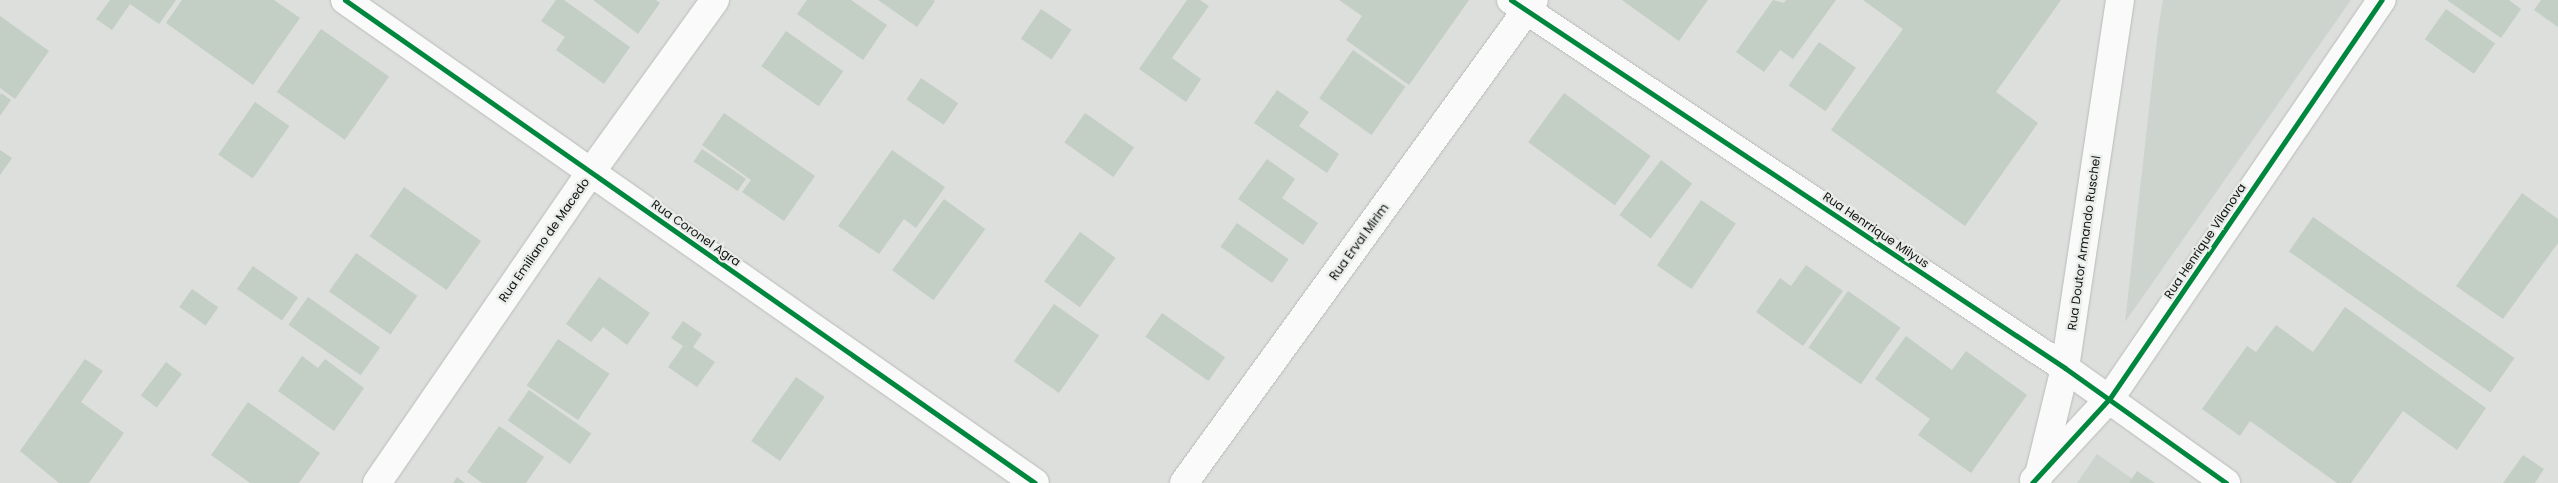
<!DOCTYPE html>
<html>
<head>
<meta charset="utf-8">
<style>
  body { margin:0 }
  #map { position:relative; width:2558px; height:483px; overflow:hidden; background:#dddfdd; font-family:Poppins,sans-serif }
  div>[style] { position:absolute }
  .built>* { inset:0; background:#cdd3cd }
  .building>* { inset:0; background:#c3cec4; transform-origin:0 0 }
  .roads { filter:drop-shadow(0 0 1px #b9bbb9) drop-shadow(0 0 1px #b9bbb9) }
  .minor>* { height:28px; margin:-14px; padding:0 14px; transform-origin:14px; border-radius:14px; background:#fafafa }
  .major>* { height:28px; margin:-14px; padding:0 14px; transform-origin:14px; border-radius:14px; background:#fafafa }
  .cycleway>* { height:5px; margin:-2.5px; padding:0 2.5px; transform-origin:2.5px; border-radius:2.5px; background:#00873e }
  span { translate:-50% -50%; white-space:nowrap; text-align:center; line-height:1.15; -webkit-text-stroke:4.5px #e9ede9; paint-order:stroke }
  .street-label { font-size:12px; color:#101110 }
</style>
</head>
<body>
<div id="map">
  <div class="built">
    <i style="clip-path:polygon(2163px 0,2351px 0,2125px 322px,2158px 30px)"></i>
    <i style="clip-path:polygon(2097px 454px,2138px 483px,2077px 483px)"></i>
  </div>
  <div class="building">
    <i style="clip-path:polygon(110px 0,176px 0,159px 24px,130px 4px,112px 30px,96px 19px)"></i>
    <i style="clip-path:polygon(182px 0,274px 0,300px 18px,253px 85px,166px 23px)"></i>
    <i style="clip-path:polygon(556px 0,564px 0,630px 47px,604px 84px,556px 50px,565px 37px,541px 21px)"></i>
    <i style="clip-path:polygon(593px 0,656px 0,660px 3px,638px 34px)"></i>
    <i style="clip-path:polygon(807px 0,851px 0,887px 25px,863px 60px,797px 14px)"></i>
    <i style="clip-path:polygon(878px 0,933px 0,935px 1px,917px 27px)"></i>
    <i style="clip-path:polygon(1187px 0,1200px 0,1209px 6px,1172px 58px,1201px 79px,1186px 102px,1139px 69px)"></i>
    <i style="clip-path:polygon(1339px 0,1469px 0,1409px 85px,1346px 40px,1362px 16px)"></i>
    <i style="clip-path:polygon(1622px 0,1708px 0,1679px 41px)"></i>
    <i style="clip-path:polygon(1773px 0,1784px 3px,1786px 0,1836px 0,1793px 59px,1780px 50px,1764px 72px,1736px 52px)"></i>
    <i style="clip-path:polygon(1863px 0,2061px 0,1996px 92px,2038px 123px,1965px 226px,1831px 130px,1903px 29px)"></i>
    <i style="clip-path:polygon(2447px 0,2509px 0,2521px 9px,2501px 38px)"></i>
    <i style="clip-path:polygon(2541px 0,2558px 0,2558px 27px,2534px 10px)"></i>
    <i style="left:1041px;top:9px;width:37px;height:36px;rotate:34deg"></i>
    <i style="left:2446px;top:9px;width:60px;height:37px;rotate:35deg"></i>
    <i style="clip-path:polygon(0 16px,49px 51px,15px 99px,0 88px)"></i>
    <i style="left:321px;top:29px;width:83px;height:77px;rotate:35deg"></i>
    <i style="left:786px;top:31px;width:70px;height:43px;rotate:35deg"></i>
    <i style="left:1819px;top:42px;width:45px;height:53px;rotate:35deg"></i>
    <i style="left:1353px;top:50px;width:64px;height:59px;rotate:35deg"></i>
    <i style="left:921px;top:78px;width:45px;height:26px;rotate:34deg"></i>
    <i style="clip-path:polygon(1277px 90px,1309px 112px,1299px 126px,1339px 154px,1327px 173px,1254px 123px)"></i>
    <i style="clip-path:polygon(1px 93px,11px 100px,0 116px,0 95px)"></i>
    <i style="left:1564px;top:93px;width:107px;height:61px;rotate:36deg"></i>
    <i style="left:255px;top:102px;width:42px;height:64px;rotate:35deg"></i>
    <i style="clip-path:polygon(724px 113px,815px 176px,784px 221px,742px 192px,751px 180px,702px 145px)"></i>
    <i style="left:1085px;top:113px;width:60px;height:36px;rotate:35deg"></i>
    <i style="left:702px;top:149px;width:53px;height:15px;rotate:34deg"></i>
    <i style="clip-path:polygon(0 150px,12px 158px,0 175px)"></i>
    <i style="clip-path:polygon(892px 150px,945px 187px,916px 228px,904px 219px,879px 254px,838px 226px)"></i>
    <i style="clip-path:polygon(1267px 159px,1295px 179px,1282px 198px,1318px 223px,1303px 245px,1238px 199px)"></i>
    <i style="left:1661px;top:160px;width:39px;height:69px;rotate:37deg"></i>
    <i style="left:404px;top:187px;width:94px;height:60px;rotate:35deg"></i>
    <i style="clip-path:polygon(2522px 193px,2558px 219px,2558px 243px,2503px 319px,2456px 286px)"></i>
    <i style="left:944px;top:199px;width:51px;height:88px;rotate:36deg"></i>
    <i style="left:1701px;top:200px;width:42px;height:79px;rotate:34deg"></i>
    <i style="left:2313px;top:217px;width:246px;height:42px;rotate:35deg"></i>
    <i style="left:1237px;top:223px;width:63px;height:29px;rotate:35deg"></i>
    <i style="left:1080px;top:232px;width:44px;height:61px;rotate:36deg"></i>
    <i style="left:356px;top:253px;width:75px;height:47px;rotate:35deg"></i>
    <i style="clip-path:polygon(1806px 265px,1843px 291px,1803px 346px,1756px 312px,1780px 278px,1791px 286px)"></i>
    <i style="left:253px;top:266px;width:55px;height:28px;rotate:35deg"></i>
    <i style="clip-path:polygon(599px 277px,650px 313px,627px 345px,603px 327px,591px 342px,566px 324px)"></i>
    <i style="left:192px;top:289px;width:32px;height:22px;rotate:35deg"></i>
    <i style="left:1848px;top:291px;width:64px;height:69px;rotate:35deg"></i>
    <i style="left:308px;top:297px;width:88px;height:34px;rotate:35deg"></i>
    <i style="left:1054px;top:304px;width:55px;height:70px;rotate:35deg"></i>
    <i style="clip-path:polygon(2345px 307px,2486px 408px,2457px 450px,2403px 411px,2351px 483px,2337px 483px,2250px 421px,2240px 436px,2202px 409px,2247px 346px,2256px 352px,2276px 325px,2313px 352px)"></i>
    <i style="left:1162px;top:313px;width:77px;height:29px;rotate:35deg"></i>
    <i style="clip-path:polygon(683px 321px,702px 334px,693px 347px,715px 362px,697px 387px,668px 367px,683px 346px,671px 338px)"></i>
    <i style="clip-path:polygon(1906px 336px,1952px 370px,1966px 351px,2027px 395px,1971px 473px,1918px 435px,1930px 419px,1875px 379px)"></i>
    <i style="left:558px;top:339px;width:62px;height:56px;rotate:34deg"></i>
    <i style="clip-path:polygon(302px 356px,318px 368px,325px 359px,364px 388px,334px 431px,278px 391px)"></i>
    <i style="clip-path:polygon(85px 359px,103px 371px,81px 402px,124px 433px,89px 483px,59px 483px,20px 451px)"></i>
    <i style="left:166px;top:362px;width:20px;height:42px;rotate:37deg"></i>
    <i style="left:796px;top:377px;width:35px;height:78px;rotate:35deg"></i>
    <i style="left:529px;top:390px;width:76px;height:37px;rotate:35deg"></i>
    <i style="clip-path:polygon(248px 402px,320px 453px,299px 483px,250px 483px,211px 455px)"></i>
    <i style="clip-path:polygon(499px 426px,544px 457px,526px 483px,482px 483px,467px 472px)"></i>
    <i style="clip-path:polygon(2523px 455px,2544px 469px,2535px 483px,2503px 483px)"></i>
    <i style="clip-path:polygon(2137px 471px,2155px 483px,2129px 483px)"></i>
    <i style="clip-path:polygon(457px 477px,465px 483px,453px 483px)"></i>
  </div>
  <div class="roads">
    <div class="minor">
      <i style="left:345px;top:0;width:842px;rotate:34.99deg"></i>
      <i style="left:1511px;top:0;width:665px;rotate:33.59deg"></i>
      <i style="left:2065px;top:368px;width:198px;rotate:35.5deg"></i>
      <i style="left:2034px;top:480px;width:112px;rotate:-47.2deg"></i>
      <i style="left:2110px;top:398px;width:482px;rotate:-55.7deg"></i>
      <i style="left:377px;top:483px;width:378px;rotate:-55.5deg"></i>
      <i style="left:591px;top:172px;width:212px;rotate:-54.2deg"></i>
      <i style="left:1184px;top:483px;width:596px;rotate:-54.07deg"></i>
    </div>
    <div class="major">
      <i style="left:2037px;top:483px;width:118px;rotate:-76.3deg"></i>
      <i style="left:2065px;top:368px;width:372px;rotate:-81.5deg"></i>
    </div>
  </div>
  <div class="cycleway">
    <i style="left:345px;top:0;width:842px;rotate:34.99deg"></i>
    <i style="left:1511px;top:0;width:665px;rotate:33.59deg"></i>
    <i style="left:2065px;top:368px;width:198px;rotate:35.5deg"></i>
    <i style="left:2032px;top:483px;width:115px;rotate:-47.5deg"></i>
    <i style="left:2110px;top:398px;width:482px;rotate:-55.7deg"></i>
  </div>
  <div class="street-label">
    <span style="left:1876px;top:230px;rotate:34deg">Rua Henrrique Milyus</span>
    <span style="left:696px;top:233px;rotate:35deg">Rua Coronel Agra</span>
    <span style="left:544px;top:240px;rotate:-55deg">Rua Emiliano de Macedo</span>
    <span style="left:2205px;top:241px;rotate:-56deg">Rua Henrique Vilanova</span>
    <span style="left:1359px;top:242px;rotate:-54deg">Rua Erval Mirim</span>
    <span style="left:2084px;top:243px;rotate:-82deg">Rua Doutor Armando Ruschel</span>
  </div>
</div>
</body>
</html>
